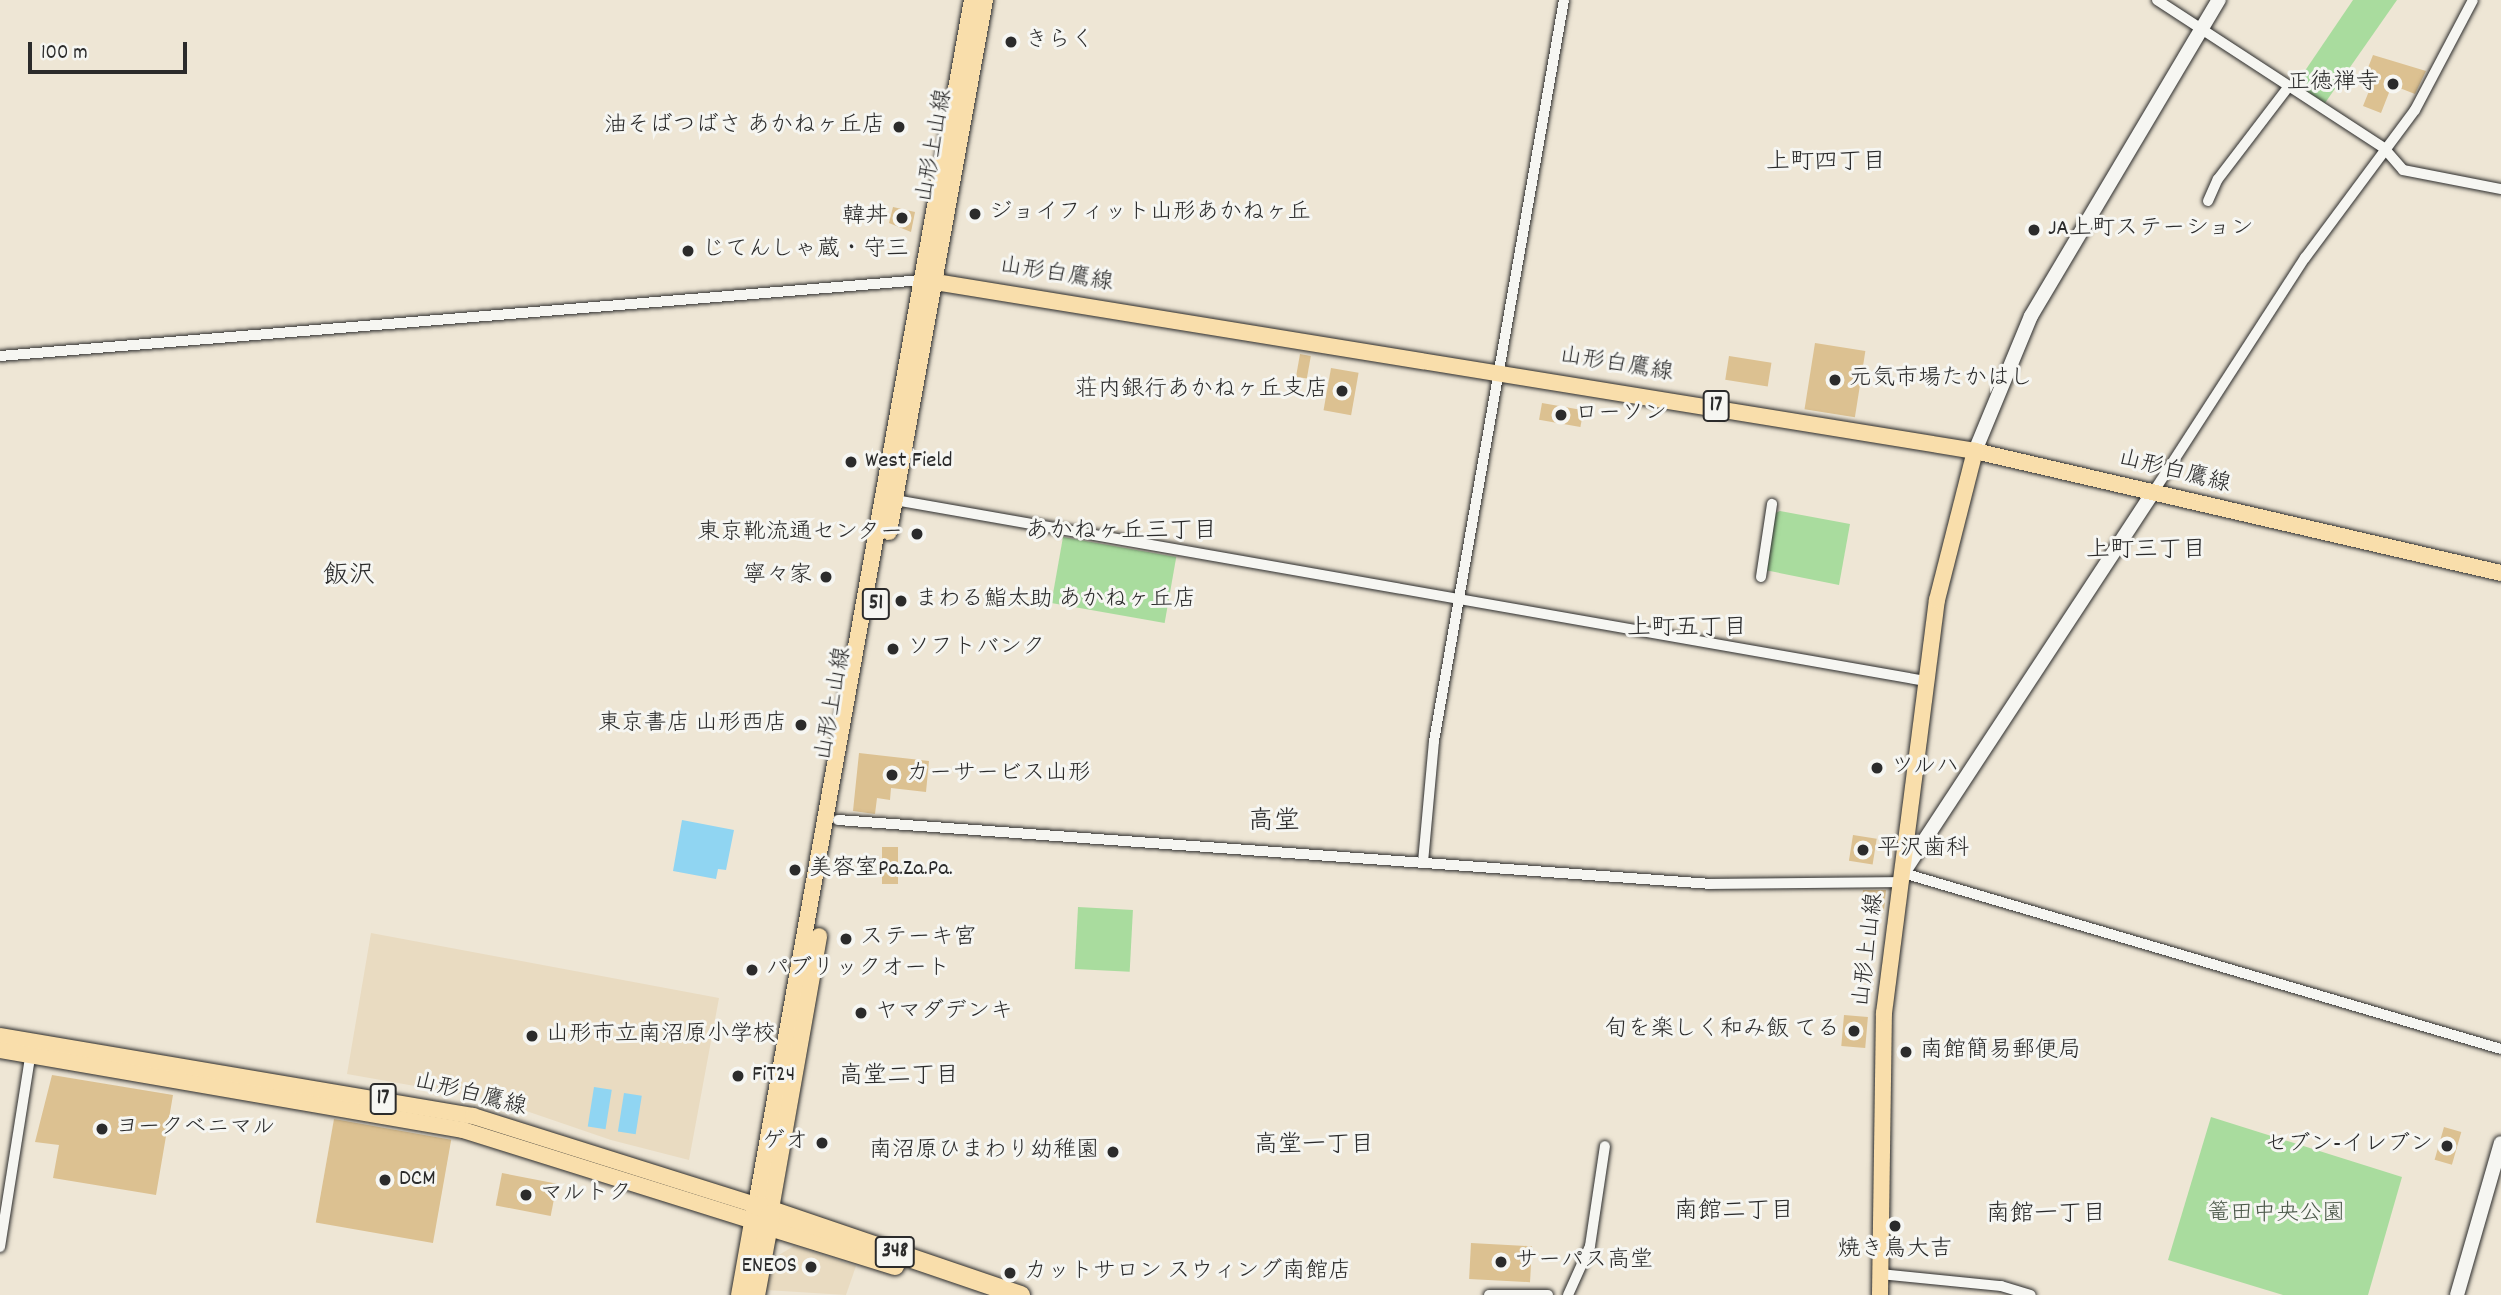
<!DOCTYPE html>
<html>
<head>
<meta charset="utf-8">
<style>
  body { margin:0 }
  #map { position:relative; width:2501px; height:1295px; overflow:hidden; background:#eee6d5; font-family:Dekko,"Klee One",sans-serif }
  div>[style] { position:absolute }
  .built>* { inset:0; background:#e9dbc1 }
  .green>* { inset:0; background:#a9dc9e; transform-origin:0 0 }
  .water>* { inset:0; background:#90d5f2; transform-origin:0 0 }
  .building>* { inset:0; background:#dcc191; transform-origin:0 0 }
  .roads { filter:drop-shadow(0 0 2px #2b2b2b) drop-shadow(0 0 2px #2b2b2b) }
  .street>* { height:10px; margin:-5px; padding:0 5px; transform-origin:5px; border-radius:5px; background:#f6f6f2 }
  .secondary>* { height:14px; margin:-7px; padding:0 7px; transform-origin:7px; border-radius:7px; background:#f6f6f2 }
  .primary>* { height:16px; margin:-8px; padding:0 8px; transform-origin:8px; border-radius:8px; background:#f9deab }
  .highway>* { height:19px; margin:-9.5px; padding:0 9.5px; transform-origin:9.5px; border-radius:9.5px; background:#f9deab }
  .dots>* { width:19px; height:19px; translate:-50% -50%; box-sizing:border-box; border:4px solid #f6f6f2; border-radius:50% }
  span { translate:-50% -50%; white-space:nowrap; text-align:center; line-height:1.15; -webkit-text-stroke:6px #f6f6f2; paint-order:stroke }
  .shield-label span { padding:2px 5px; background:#f6f6f2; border:2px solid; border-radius:5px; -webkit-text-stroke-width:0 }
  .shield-label { font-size:21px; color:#2b2b2b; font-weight:700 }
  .poi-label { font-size:23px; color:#2b2b2b }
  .left { translate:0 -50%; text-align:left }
  .right { translate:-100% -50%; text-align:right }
  .street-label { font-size:23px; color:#2b2b2b }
  .park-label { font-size:23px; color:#4a5748 }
  .neighbourhood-label { font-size:24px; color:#2b2b2b }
  .quarter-label { font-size:26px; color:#2b2b2b }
  .scale { position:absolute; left:28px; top:42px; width:159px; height:32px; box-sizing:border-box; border:4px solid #2b2b2b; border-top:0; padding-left:9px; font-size:21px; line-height:24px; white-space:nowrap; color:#2b2b2b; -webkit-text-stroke:5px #f6f6f2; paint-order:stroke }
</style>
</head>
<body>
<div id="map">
  <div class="built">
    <i style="clip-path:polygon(371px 933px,719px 998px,689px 1160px,611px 1140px,494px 1100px,347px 1074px)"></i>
    <i style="clip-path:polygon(794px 1246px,856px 1266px,846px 1295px,766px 1290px,772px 1259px)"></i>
  </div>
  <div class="green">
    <i style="clip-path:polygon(2353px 0,2397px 0,2325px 103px,2296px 84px)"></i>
    <i style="clip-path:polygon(1780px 511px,1850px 524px,1839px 585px,1765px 570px,1773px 514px)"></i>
    <i style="left:1063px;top:537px;width:115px;height:67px;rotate:10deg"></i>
    <i style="left:1078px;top:907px;width:55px;height:62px;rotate:3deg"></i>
    <i style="clip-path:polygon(2211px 1117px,2402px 1177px,2368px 1295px,2283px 1295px,2168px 1260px)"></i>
  </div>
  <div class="water">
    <i style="clip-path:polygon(682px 820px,734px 830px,726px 870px,718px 869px,716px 879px,673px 871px)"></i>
    <i style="left:594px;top:1087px;width:18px;height:40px;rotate:9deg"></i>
    <i style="left:624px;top:1093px;width:18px;height:39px;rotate:9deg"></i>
  </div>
  <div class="building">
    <i style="clip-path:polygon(2373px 55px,2426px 71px,2415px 94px,2392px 85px,2381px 113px,2363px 106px,2371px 86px,2362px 83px)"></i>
    <i style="clip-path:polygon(893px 207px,915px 212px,911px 232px,889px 223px)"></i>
    <i style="left:1815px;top:343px;width:51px;height:67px;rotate:9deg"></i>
    <i style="left:1300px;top:354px;width:11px;height:23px;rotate:10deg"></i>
    <i style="left:1729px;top:356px;width:43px;height:24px;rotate:9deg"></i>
    <i style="left:1331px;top:368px;width:28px;height:43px;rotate:10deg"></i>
    <i style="left:1542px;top:403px;width:42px;height:17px;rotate:10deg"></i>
    <i style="clip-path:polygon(859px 753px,929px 761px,926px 792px,891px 788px,890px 800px,877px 798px,875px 814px,853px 811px)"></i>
    <i style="left:1853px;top:835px;width:24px;height:26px;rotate:9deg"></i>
    <i style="left:882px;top:847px;width:16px;height:37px"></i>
    <i style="clip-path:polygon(1863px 890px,1886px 890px,1884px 911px,1861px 908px)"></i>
    <i style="left:1844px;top:1015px;width:24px;height:31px;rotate:5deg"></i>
    <i style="clip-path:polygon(52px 1075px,173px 1095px,156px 1195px,53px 1178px,59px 1145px,35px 1142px)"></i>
    <i style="left:334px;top:1119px;width:119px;height:105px;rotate:10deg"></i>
    <i style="left:2444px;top:1127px;width:18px;height:34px;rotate:16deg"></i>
    <i style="left:502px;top:1173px;width:56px;height:33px;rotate:11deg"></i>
    <i style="left:1471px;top:1243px;width:61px;height:36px;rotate:3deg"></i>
  </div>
  <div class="roads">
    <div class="street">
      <i style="left:2157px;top:0;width:271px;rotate:33.1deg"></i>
      <i style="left:2384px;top:148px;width:29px;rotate:49deg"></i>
      <i style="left:2403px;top:170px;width:100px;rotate:11deg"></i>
      <i style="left:2208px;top:201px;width:24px;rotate:-66deg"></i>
      <i style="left:2218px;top:179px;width:117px;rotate:-52.6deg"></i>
      <i style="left:0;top:356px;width:926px;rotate:-4.71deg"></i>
      <i style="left:2154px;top:491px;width:278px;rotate:-57.1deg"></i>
      <i style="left:2305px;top:258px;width:184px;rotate:-53.4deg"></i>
      <i style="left:2415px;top:110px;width:124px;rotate:-62.2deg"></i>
      <i style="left:895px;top:500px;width:1047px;rotate:9.96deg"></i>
      <i style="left:1761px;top:577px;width:74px;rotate:-81.4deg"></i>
      <i style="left:838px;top:820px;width:875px;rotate:4.19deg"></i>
      <i style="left:1711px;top:884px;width:191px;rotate:-0.6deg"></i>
      <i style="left:1423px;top:862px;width:121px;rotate:-84.8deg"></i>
      <i style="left:1434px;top:741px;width:752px;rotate:-80.05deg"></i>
      <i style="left:1903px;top:873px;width:623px;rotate:16.4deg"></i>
      <i style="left:0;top:1247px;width:198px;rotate:-81deg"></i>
      <i style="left:1880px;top:1274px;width:122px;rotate:5.7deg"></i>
      <i style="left:2001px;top:1286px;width:31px;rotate:17deg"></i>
      <i style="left:1489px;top:1295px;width:59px"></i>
      <i style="left:1568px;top:1295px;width:54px;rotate:-65.8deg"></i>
      <i style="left:1590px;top:1246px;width:101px;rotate:-81.5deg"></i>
    </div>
    <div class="secondary">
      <i style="left:1975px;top:451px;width:146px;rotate:-67.5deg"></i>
      <i style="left:2031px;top:316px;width:368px;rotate:-59.3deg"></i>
      <i style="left:1903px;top:873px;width:457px;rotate:-56.7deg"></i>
      <i style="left:2457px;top:1295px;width:158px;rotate:-73.9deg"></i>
    </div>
    <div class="primary">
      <i style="left:923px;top:280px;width:1066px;rotate:9.23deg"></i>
      <i style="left:1975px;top:451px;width:540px;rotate:13.06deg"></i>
      <i style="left:889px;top:532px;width:541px;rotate:-79.77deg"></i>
      <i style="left:0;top:1036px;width:480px;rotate:9.6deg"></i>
      <i style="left:473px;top:1116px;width:297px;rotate:17.5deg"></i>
      <i style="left:756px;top:1205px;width:1224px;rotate:-79.84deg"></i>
      <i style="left:0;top:1050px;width:470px;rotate:9.8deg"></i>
      <i style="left:463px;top:1130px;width:304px;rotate:17.4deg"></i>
      <i style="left:771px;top:1209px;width:277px;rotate:-80deg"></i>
      <i style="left:1880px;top:1295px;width:282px;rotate:-89.2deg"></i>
      <i style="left:1884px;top:1013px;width:416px;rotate:-82.7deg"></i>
      <i style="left:1937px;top:600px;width:154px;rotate:-75.7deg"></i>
    </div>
    <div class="highway">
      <i style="left:753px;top:1221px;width:148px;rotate:17.3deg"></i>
      <i style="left:740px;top:1295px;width:91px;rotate:-79.9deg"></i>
      <i style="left:756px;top:1205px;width:279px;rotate:18.8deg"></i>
      <i style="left:755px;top:1295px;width:82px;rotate:-79.5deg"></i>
    </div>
  </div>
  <div class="dots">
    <i style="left:1011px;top:42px;background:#2b2b2b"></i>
    <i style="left:2393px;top:84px;background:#2b2b2b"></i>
    <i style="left:899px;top:127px;background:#2b2b2b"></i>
    <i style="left:975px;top:214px;background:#2b2b2b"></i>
    <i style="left:902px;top:218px;background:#2b2b2b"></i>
    <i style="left:2034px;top:230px;background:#2b2b2b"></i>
    <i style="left:688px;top:251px;background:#2b2b2b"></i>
    <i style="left:1835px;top:380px;background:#2b2b2b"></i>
    <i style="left:1342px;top:391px;background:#2b2b2b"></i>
    <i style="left:1561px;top:415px;background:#2b2b2b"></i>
    <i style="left:851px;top:462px;background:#2b2b2b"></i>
    <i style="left:917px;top:534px;background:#2b2b2b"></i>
    <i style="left:826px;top:577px;background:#2b2b2b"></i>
    <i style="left:901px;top:601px;background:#2b2b2b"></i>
    <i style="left:893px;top:649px;background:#2b2b2b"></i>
    <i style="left:801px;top:725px;background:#2b2b2b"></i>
    <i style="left:1877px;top:768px;background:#2b2b2b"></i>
    <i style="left:892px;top:775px;background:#2b2b2b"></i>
    <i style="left:1863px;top:850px;background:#2b2b2b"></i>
    <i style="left:795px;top:870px;background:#2b2b2b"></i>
    <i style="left:846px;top:939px;background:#2b2b2b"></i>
    <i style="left:752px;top:970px;background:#2b2b2b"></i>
    <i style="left:861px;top:1013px;background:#2b2b2b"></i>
    <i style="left:1854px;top:1031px;background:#2b2b2b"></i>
    <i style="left:532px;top:1036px;background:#2b2b2b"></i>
    <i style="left:1906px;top:1052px;background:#2b2b2b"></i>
    <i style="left:738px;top:1076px;background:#2b2b2b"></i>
    <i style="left:102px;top:1129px;background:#2b2b2b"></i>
    <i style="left:822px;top:1143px;background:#2b2b2b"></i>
    <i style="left:2447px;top:1146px;background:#2b2b2b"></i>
    <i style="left:1113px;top:1152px;background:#2b2b2b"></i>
    <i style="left:385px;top:1180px;background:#2b2b2b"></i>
    <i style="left:526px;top:1195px;background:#2b2b2b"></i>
    <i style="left:1895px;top:1226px;background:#2b2b2b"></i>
    <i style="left:1501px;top:1262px;background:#2b2b2b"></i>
    <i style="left:811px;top:1267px;background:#2b2b2b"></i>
    <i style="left:1010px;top:1273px;background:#2b2b2b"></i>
  </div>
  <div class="shield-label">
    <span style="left:1716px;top:406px">17</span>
    <span style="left:876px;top:604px">51</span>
    <span style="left:383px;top:1099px">17</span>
    <span style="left:895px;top:1252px">348</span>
  </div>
  <div class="poi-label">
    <span class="left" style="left:1025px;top:42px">きらく</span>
    <span class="right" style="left:2379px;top:84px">正徳禅寺</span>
    <span class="right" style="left:885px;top:127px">油そばつばさ あかねヶ丘店</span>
    <span class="left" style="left:989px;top:214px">ジョイフィット山形あかねヶ丘</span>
    <span class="right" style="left:888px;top:218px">韓丼</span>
    <span class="left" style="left:2048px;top:230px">JA上町ステーション</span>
    <span class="left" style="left:702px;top:251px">じてんしゃ蔵・守三</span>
    <span class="left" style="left:1849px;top:380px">元気市場たかはし</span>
    <span class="right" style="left:1328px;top:391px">荘内銀行あかねヶ丘支店</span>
    <span class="left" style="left:1575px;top:415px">ローソン</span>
    <span class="left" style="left:865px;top:462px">West Field</span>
    <span class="right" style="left:903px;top:534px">東京靴流通センター</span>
    <span class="right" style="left:812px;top:577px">寧々家</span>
    <span class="left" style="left:915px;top:601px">まわる鮨太助 あかねヶ丘店</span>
    <span class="left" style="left:907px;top:649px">ソフトバンク</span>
    <span class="right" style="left:787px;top:725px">東京書店 山形西店</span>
    <span class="left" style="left:1891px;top:768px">ツルハ</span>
    <span class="left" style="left:906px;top:775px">カーサービス山形</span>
    <span class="left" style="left:1877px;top:850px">平沢歯科</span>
    <span class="left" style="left:809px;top:870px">美容室Pa.Za.Pa.</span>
    <span class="left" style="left:860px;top:939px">ステーキ宮</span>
    <span class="left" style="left:766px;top:970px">パブリックオート</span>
    <span class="left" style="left:875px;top:1013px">ヤマダデンキ</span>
    <span class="right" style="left:1840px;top:1031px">旬を楽しく和み飯 てる</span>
    <span class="left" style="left:546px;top:1036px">山形市立南沼原小学校</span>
    <span class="left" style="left:1920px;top:1052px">南館簡易郵便局</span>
    <span class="left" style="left:752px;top:1076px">FiT24</span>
    <span class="left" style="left:116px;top:1129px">ヨークベニマル</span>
    <span class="right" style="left:808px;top:1143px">ゲオ</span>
    <span class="right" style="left:2433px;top:1146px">セブン-イレブン</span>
    <span class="right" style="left:1099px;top:1152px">南沼原ひまわり幼稚園</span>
    <span class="left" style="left:399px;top:1180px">DCM</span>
    <span class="left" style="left:540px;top:1195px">マルトク</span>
    <span style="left:1895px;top:1251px">焼き鳥大吉</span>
    <span class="left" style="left:1515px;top:1262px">サーパス高堂</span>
    <span class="right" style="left:797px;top:1267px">ENEOS</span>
    <span class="left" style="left:1024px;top:1273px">カットサロン スウィング南館店</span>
  </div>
  <div class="street-label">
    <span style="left:936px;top:146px;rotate:-80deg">山形上山線</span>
    <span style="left:1056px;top:276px;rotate:9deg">山形白鷹線</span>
    <span style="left:1616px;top:366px;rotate:9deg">山形白鷹線</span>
    <span style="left:2174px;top:473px;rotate:14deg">山形白鷹線</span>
    <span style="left:835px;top:704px;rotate:-80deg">山形上山線</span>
    <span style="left:1870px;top:950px;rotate:-83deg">山形上山線</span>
    <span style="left:470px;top:1096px;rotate:14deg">山形白鷹線</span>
  </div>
  <div class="park-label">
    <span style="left:2276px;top:1215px">篭田中央公園</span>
  </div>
  <div class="neighbourhood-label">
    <span style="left:1826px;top:164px">上町四丁目</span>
    <span style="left:1121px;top:533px">あかねヶ丘三丁目</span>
    <span style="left:2146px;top:552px">上町三丁目</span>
    <span style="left:1687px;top:630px">上町五丁目</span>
    <span style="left:899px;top:1078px">高堂二丁目</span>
    <span style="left:1314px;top:1147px">高堂一丁目</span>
    <span style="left:1734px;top:1213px">南館二丁目</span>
    <span style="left:2046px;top:1216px">南館一丁目</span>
  </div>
  <div class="quarter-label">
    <span style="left:349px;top:577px">飯沢</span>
    <span style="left:1274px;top:823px">高堂</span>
  </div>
  <div class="scale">100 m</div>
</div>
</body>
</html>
